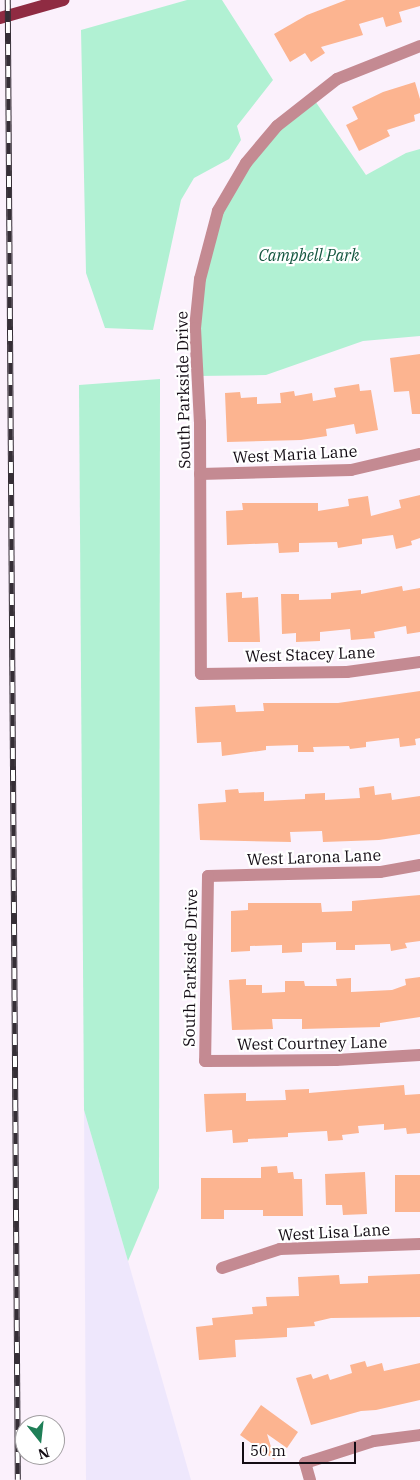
<!DOCTYPE html>
<html>
<head>
<meta charset="utf-8">
<style>
  body { margin:0 }
  #map { position:relative; width:420px; height:1480px; overflow:hidden; background:#fbf1fc; font-family:"IBM Plex Serif",serif }
  div>[style] { position:absolute }
  .industrial>* { inset:0; background:#eee7fc }
  .green>* { inset:0; background:#b1f1d3 }
  .building>* { inset:0; background:#fcb490; transform-origin:0 0 }
  .minor>* { height:12px; margin:-6px; padding:0 6px; transform-origin:6px; border-radius:6px; background:#c48a92 }
  .primary>* { height:12px; margin:-6px; padding:0 6px; transform-origin:6px; border-radius:6px; background:#8f2b42 }
  .rail>* { height:5.5px; margin-top:-2.75px; transform-origin:0; background:repeating-linear-gradient(90deg,#fff 0 11px,#352e36 0 22px); box-sizing:border-box; border-block:1px solid #352e36 }
  span { translate:-50% -50%; white-space:nowrap; text-align:center; line-height:1.15; -webkit-text-stroke:4.5px #fff; paint-order:stroke }
  .park-label { font-size:16px; color:#12553e; font-style:italic }
  .street-label { font-size:16px; color:#130c14 }
  .north { position:absolute; left:15px; top:1415px; width:50px; height:50px; box-sizing:border-box; background:#fff; border:1px solid #a19ea1; border-radius:50%; rotate:164deg; font-size:14px; font-weight:700; line-height:20px; text-align:center; color:#130c14 }
  .north::after { content:''; display:block; margin:auto; width:18px; height:22px; background:#1f7f57; clip-path:polygon(50% 0,100% 100%,50% 72%,0 100%) }
  .scale { position:absolute; left:242px; top:1442px; width:114px; height:22px; box-sizing:border-box; border:2px solid #130c14; border-top:0; padding-left:6px; font-size:15px; line-height:18px; white-space:nowrap; color:#130c14; -webkit-text-stroke:4px #fff; paint-order:stroke }
</style>
</head>
<body>
<div id="map">
  <div class="industrial">
    <i style="clip-path:polygon(84px 1110px,128px 1261px,191px 1480px,86px 1480px)"></i>
  </div>
  <div class="green">
    <i style="clip-path:polygon(187px 0,222px 0,273px 80px,237px 126px,241px 140px,229px 159px,194px 178px,181px 200px,153px 330px,105px 328px,86px 273px,81px 30px)"></i>
    <i style="clip-path:polygon(313px 98px,366px 175px,406px 153px,420px 149px,420px 336px,363px 341px,266px 375px,198px 376px,195px 328px,218px 211px,246px 163px)"></i>
    <i style="clip-path:polygon(160px 379px,159px 1188px,128px 1261px,84px 1110px,79px 385px)"></i>
  </div>
  <div class="building">
    <i style="clip-path:polygon(346px 0,420px 0,420px 6px,399px 12px,402px 22px,386px 27px,383px 17px,359px 24px,363px 35px,321px 47px,325px 53px,311px 62px,305px 53px,290px 62px,274px 34px,307px 15px)"></i>
    <i style="clip-path:polygon(415px 82px,420px 99px,420px 113px,414px 115px,415px 121px,387px 130px,390px 136px,359px 151px,346px 125px,358px 119px,352px 107px,383px 92px)"></i>
    <i style="clip-path:polygon(420px 354px,420px 414px,412px 414px,409px 391px,394px 392px,390px 358px)"></i>
    <i style="clip-path:polygon(359px 384px,360px 391px,371px 390px,378px 430px,356px 434px,354px 424px,326px 429px,327px 436px,301px 440px,227px 442px,225px 393px,240px 392px,241px 398px,257px 397px,257px 404px,281px 403px,280px 393px,294px 391px,295px 396px,312px 393px,313px 401px,336px 397px,334px 388px)"></i>
    <i style="clip-path:polygon(420px 495px,420px 538px,411px 541px,412px 545px,396px 549px,393px 535px,362px 539px,362px 544px,338px 548px,337px 542px,299px 543px,299px 552px,279px 553px,278px 543px,227px 545px,226px 511px,243px 510px,242px 503px,318px 503px,318px 511px,349px 506px,348px 499px,368px 496px,371px 516px,401px 508px,399px 500px)"></i>
    <i style="clip-path:polygon(402px 586px,403px 591px,420px 588px,420px 632px,407px 634px,406px 626px,374px 632px,375px 638px,351px 640px,350px 629px,320px 632px,320px 641px,296px 642px,296px 633px,282px 634px,281px 594px,299px 594px,299px 600px,331px 599px,331px 593px,361px 590px,361px 594px)"></i>
    <i style="clip-path:polygon(242px 592px,242px 598px,258px 597px,260px 642px,228px 642px,226px 593px)"></i>
    <i style="clip-path:polygon(420px 691px,420px 738px,415px 739px,416px 745px,400px 747px,399px 738px,366px 742px,366px 747px,350px 749px,349px 746px,313px 747px,314px 752px,298px 752px,298px 745px,266px 746px,266px 750px,222px 756px,221px 742px,197px 743px,195px 707px,235px 705px,236px 712px,264px 711px,263px 703px,338px 703px)"></i>
    <i style="clip-path:polygon(374px 786px,375px 795px,391px 793px,392px 800px,420px 796px,420px 834px,379px 840px,323px 842px,322px 831px,290px 832px,291px 842px,200px 840px,198px 804px,226px 802px,225px 790px,238px 789px,239px 793px,264px 792px,264px 801px,305px 799px,305px 794px,325px 793px,325px 800px,360px 798px,359px 788px)"></i>
    <i style="clip-path:polygon(420px 895px,420px 941px,405px 943px,407px 948px,391px 951px,390px 944px,355px 945px,355px 950px,336px 950px,336px 942px,302px 943px,302px 952px,282px 953px,282px 945px,250px 946px,250px 951px,231px 952px,231px 911px,248px 910px,248px 903px,321px 903px,322px 912px,352px 911px,352px 901px)"></i>
    <i style="clip-path:polygon(420px 977px,420px 1017px,380px 1023px,380px 1027px,302px 1029px,302px 1019px,272px 1019px,273px 1029px,232px 1030px,229px 980px,246px 979px,246px 985px,262px 985px,262px 993px,285px 992px,285px 981px,304px 981px,305px 986px,337px 986px,336px 979px,351px 978px,351px 992px,392px 990px,406px 985px,405px 979px)"></i>
    <i style="clip-path:polygon(404px 1085px,405px 1095px,420px 1094px,420px 1133px,407px 1134px,406px 1128px,384px 1130px,384px 1124px,358px 1126px,359px 1133px,342px 1135px,343px 1140px,328px 1141px,327px 1131px,288px 1133px,288px 1137px,248px 1139px,248px 1142px,233px 1143px,232px 1130px,206px 1132px,204px 1094px,246px 1093px,246px 1101px,286px 1100px,285px 1090px,309px 1089px,309px 1093px)"></i>
    <i style="clip-path:polygon(277px 1166px,278px 1173px,293px 1172px,294px 1179px,302px 1179px,303px 1216px,263px 1216px,263px 1210px,224px 1210px,224px 1219px,201px 1219px,201px 1178px,261px 1178px,261px 1167px)"></i>
    <i style="clip-path:polygon(365px 1172px,367px 1214px,343px 1215px,342px 1205px,326px 1205px,325px 1174px)"></i>
    <i style="left:420px;top:1175px;width:37px;height:25px;rotate:90deg"></i>
    <i style="clip-path:polygon(420px 1274px,420px 1317px,331px 1318px,314px 1322px,315px 1326px,287px 1328px,287px 1337px,235px 1340px,236px 1357px,199px 1360px,196px 1327px,213px 1325px,212px 1318px,253px 1314px,252px 1307px,267px 1306px,266px 1297px,299px 1296px,298px 1277px,339px 1275px,340px 1284px,368px 1283px,368px 1276px)"></i>
    <i style="clip-path:polygon(365px 1361px,367px 1367px,382px 1363px,384px 1371px,420px 1363px,420px 1400px,376px 1410px,361px 1411px,311px 1425px,296px 1378px,311px 1374px,313px 1379px,328px 1374px,330px 1380px,352px 1373px,350px 1365px)"></i>
    <i style="clip-path:polygon(261px 1405px,298px 1432px,287px 1448px,267px 1434px,275px 1460px,240px 1435px)"></i>
  </div>
  <div class="minor">
    <i style="left:420px;top:46px;width:89px;rotate:158.3deg"></i>
    <i style="left:337px;top:79px;width:76px;rotate:141.9deg"></i>
    <i style="left:277px;top:126px;width:48px;rotate:130deg"></i>
    <i style="left:246px;top:163px;width:56px;rotate:120.3deg"></i>
    <i style="left:218px;top:211px;width:70px;rotate:104.8deg"></i>
    <i style="left:200px;top:279px;width:49px;rotate:95.8deg"></i>
    <i style="left:195px;top:328px;width:94px;rotate:87deg"></i>
    <i style="left:200px;top:422px;width:252px;rotate:89.8deg"></i>
    <i style="left:201px;top:674px;width:146px;rotate:-0.8deg"></i>
    <i style="left:347px;top:672px;width:74px;rotate:-7.8deg"></i>
    <i style="left:200px;top:474px;width:151px;rotate:-1.5deg"></i>
    <i style="left:351px;top:470px;width:71px;rotate:-13.1deg"></i>
    <i style="left:420px;top:865px;width:41px;rotate:170.1deg"></i>
    <i style="left:380px;top:872px;width:172px;rotate:178.7deg"></i>
    <i style="left:208px;top:876px;width:185px;rotate:90.9deg"></i>
    <i style="left:205px;top:1061px;width:131px;rotate:-0.4deg"></i>
    <i style="left:336px;top:1060px;width:84px;rotate:-3.4deg"></i>
    <i style="left:222px;top:1268px;width:61px;rotate:-18.1deg"></i>
    <i style="left:280px;top:1249px;width:140px;rotate:-2deg"></i>
    <i style="left:310px;top:1480px;width:18px;rotate:-106deg"></i>
    <i style="left:305px;top:1463px;width:72px;rotate:-17.7deg"></i>
    <i style="left:374px;top:1441px;width:46px;rotate:-7.4deg"></i>
  </div>
  <div class="primary">
    <i style="left:0;top:18px;width:66px;rotate:-15.9deg"></i>
  </div>
  <div class="rail">
    <i style="left:8px;top:0;width:1480px;rotate:89.61deg"></i>
  </div>
  <div class="park-label">
    <span style="left:309px;top:255px">Campbell Park</span>
  </div>
  <div class="street-label">
    <span style="left:183px;top:390px;rotate:-91deg">South Parkside Drive</span>
    <span style="left:295px;top:454px;rotate:-3deg">West Maria Lane</span>
    <span style="left:310px;top:654px;rotate:-2deg">West Stacey Lane</span>
    <span style="left:314px;top:857px;rotate:-2deg">West Larona Lane</span>
    <span style="left:190px;top:968px;rotate:-89deg">South Parkside Drive</span>
    <span style="left:312px;top:1043px;rotate:-1deg">West Courtney Lane</span>
    <span style="left:334px;top:1232px;rotate:-3deg">West Lisa Lane</span>
  </div>
  <div class="north">N</div>
  <div class="scale">50 m</div>
</div>
</body>
</html>
